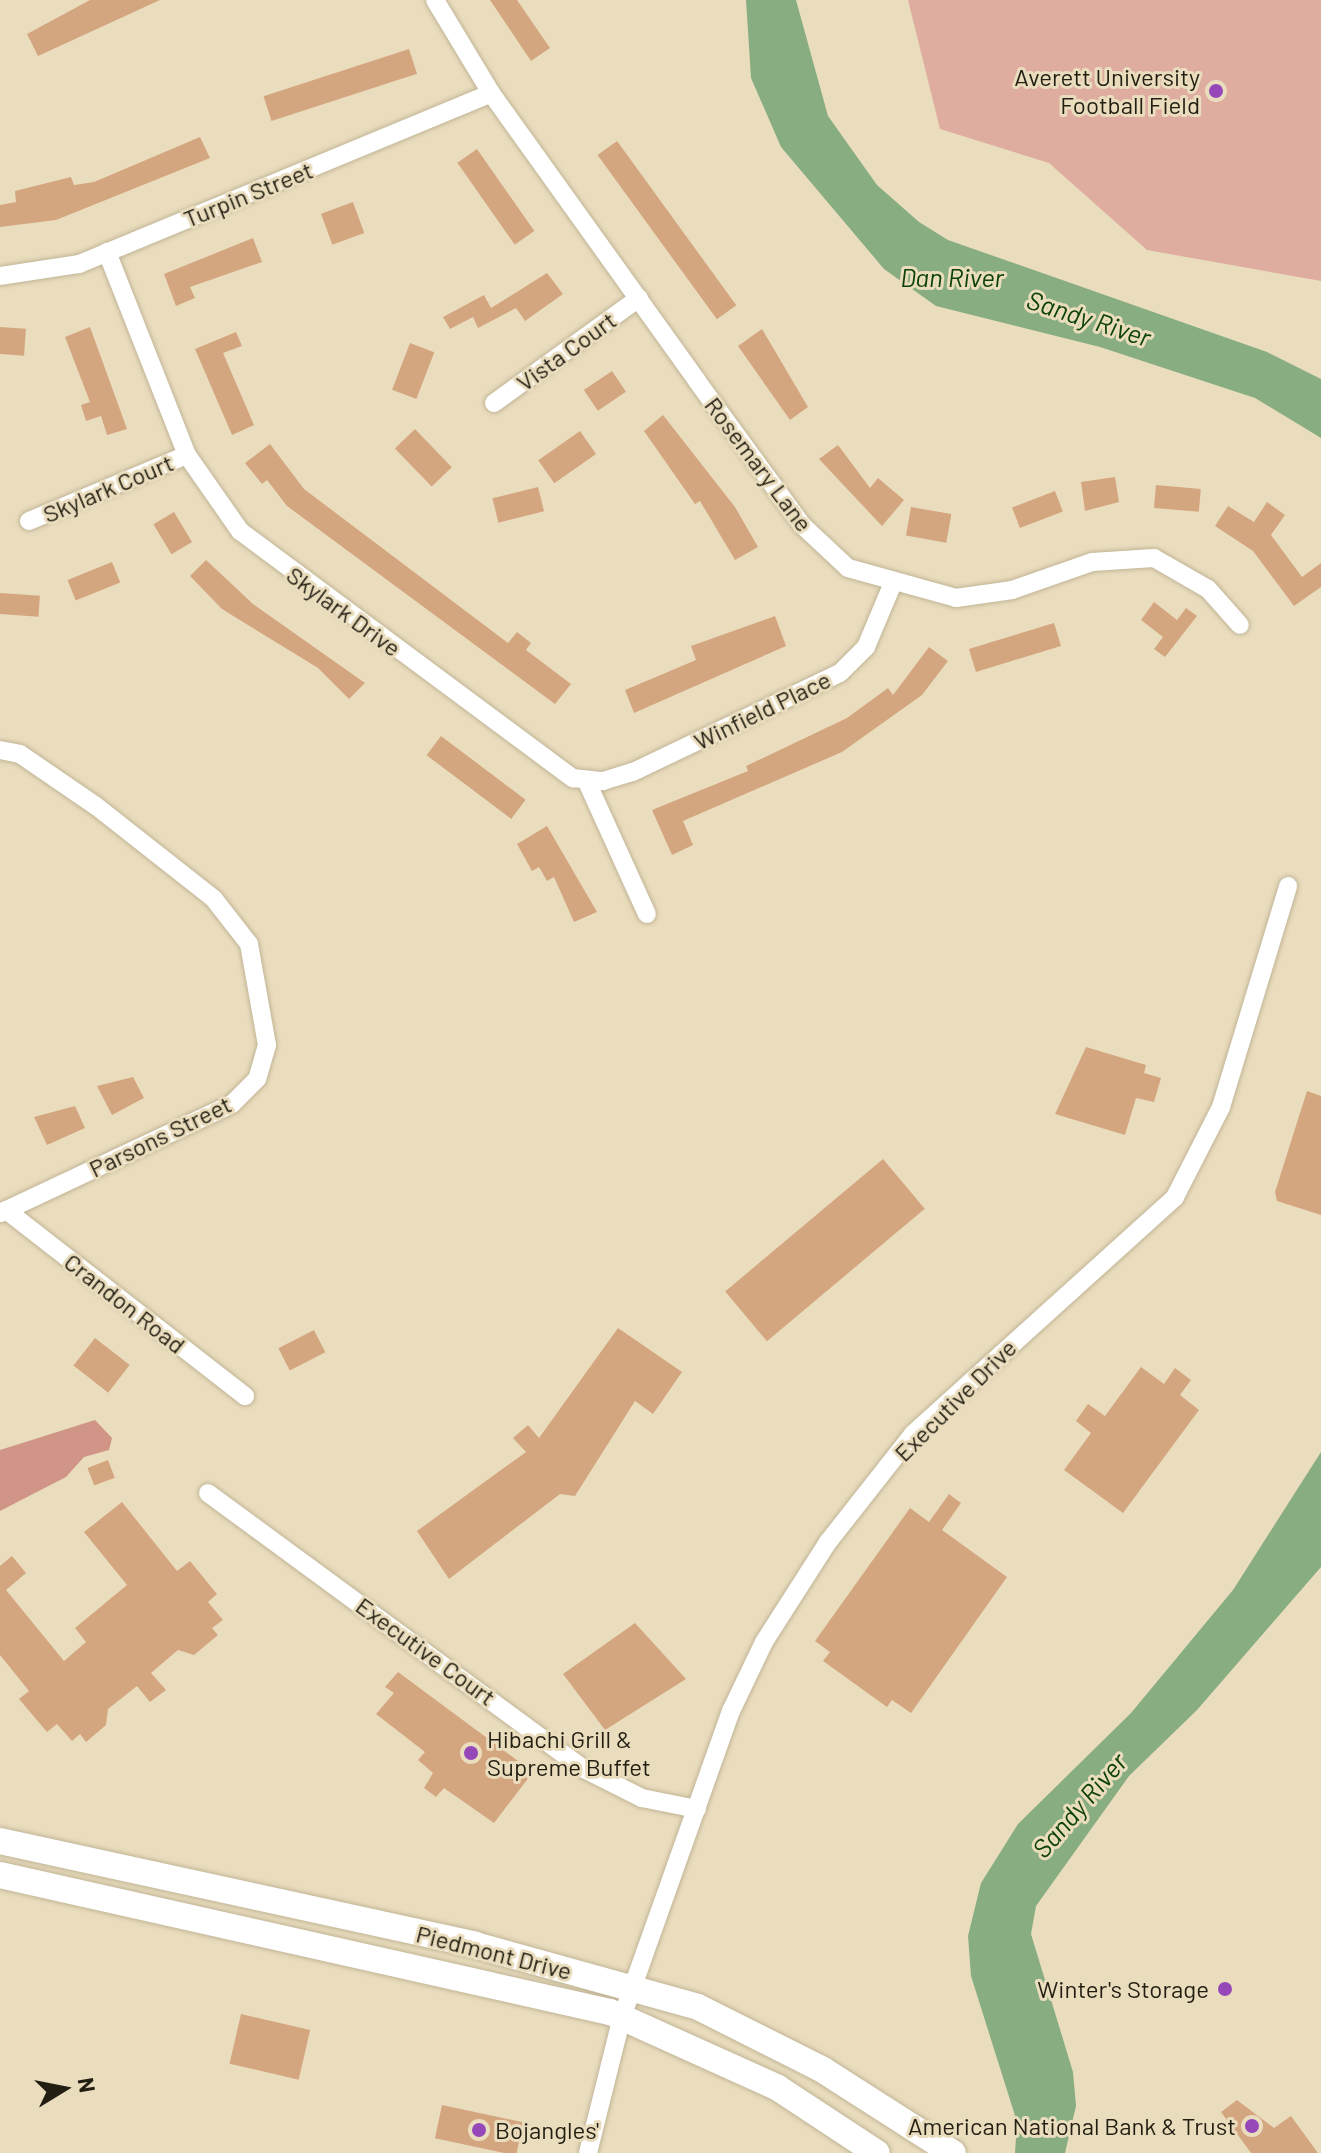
<!DOCTYPE html>
<html>
<head>
<meta charset="utf-8">
<style>
  body { margin:0 }
  #map { position:relative; width:1321px; height:2153px; overflow:hidden; background:#eaddbe; font-family:Barlow,sans-serif }
  div>[style] { position:absolute }
  .green>* { inset:0; background:#dfada0 }
  .forest>* { inset:0; background:#d09586 }
  .water>* { inset:0; background:#87ad81 }
  .building>* { inset:0; background:#d4a680; transform-origin:0 0 }
  .roads { filter:drop-shadow(0 0 2px #c1b597) drop-shadow(0 0 2px #c1b597) }
  .minor>* { height:18px; margin:-9px; padding:0 9px; transform-origin:9px; border-radius:9px; background:#fff }
  .secondary>* { height:26px; margin:-13px; padding:0 13px; transform-origin:13px; border-radius:13px; background:#fff }
  .dots>* { width:22px; height:22px; translate:-50% -50%; box-sizing:border-box; border:4px solid #eaddbe; border-radius:50% }
  span { translate:-50% -50%; white-space:nowrap; text-align:center; line-height:1.15; -webkit-text-stroke:6px #eaddbe; paint-order:stroke }
  .poi-label { font-size:24px; color:#221e12 }
  .right { translate:-100% -50%; text-align:right }
  .left { translate:0 -50%; text-align:left }
  .street-label { font-size:24px; color:#221e12 }
  .water-label { font-size:26px; color:#0d4306; font-style:italic }
  .north { position:absolute; left:24px; top:2049px; width:80px; height:80px; -webkit-text-stroke:6px #eaddbe; paint-order:stroke; rotate:80deg; font-size:22px; font-weight:700; line-height:32px; text-align:center; color:#221e12 }
  .north::after { content:''; display:block; margin:auto; width:28px; height:36px; background:#221e12; clip-path:polygon(50% 0,100% 100%,50% 72%,0 100%) }
</style>
</head>
<body>
<div id="map">
  <div class="green">
    <i style="clip-path:polygon(908px 0,1321px 0,1321px 281px,1147px 250px,1049px 163px,940px 129px)"></i>
  </div>
  <div class="forest">
    <i style="clip-path:polygon(95px 1420px,112px 1438px,109px 1450px,84px 1457px,66px 1477px,0 1511px,0 1450px)"></i>
  </div>
  <div class="water">
    <i style="clip-path:polygon(746px 0,796px 0,828px 116px,877px 185px,919px 222px,948px 240px,1267px 352px,1321px 379px,1321px 438px,1255px 398px,1100px 347px,936px 306px,884px 269px,781px 147px,751px 78px)"></i>
    <i style="clip-path:polygon(1321px 1452px,1321px 1567px,1197px 1710px,1129px 1776px,1036px 1906px,1031px 1934px,1073px 2072px,1076px 2106px,1065px 2153px,1015px 2153px,1017px 2122px,971px 1976px,968px 1936px,981px 1883px,1018px 1824px,1131px 1713px,1233px 1590px)"></i>
  </div>
  <div class="building">
    <i style="clip-path:polygon(90px 0,160px 0,38px 56px,27px 34px)"></i>
    <i style="clip-path:polygon(490px 0,517px 0,550px 48px,531px 61px)"></i>
    <i style="left:409px;top:49px;width:26px;height:153px;rotate:72deg"></i>
    <i style="clip-path:polygon(200px 137px,210px 158px,56px 220px,0 227px,0 205px,16px 202px,15px 191px,71px 177px,74px 185px,94px 182px)"></i>
    <i style="left:617px;top:141px;width:203px;height:24px;rotate:54deg"></i>
    <i style="left:477px;top:149px;width:100px;height:24px;rotate:55deg"></i>
    <i style="left:353px;top:202px;width:33px;height:34px;rotate:70deg"></i>
    <i style="clip-path:polygon(253px 238px,262px 262px,190px 287px,195px 298px,176px 306px,164px 274px)"></i>
    <i style="clip-path:polygon(547px 273px,563px 294px,525px 321px,516px 308px,478px 328px,473px 317px,450px 329px,443px 317px,484px 295px,491px 308px)"></i>
    <i style="left:0;top:327px;width:26px;height:27px;rotate:4deg"></i>
    <i style="clip-path:polygon(90px 327px,127px 429px,107px 435px,101px 416px,86px 421px,81px 405px,90px 402px,65px 337px)"></i>
    <i style="clip-path:polygon(762px 329px,808px 407px,790px 420px,738px 346px)"></i>
    <i style="clip-path:polygon(236px 332px,242px 346px,223px 353px,254px 425px,232px 435px,195px 349px)"></i>
    <i style="left:410px;top:343px;width:26px;height:50px;rotate:21deg"></i>
    <i style="left:612px;top:371px;width:25px;height:34px;rotate:56deg"></i>
    <i style="clip-path:polygon(663px 415px,735px 507px,758px 547px,735px 560px,700px 501px,695px 504px,644px 431px)"></i>
    <i style="left:415px;top:429px;width:53px;height:28px;rotate:46deg"></i>
    <i style="left:580px;top:431px;width:28px;height:51px;rotate:55deg"></i>
    <i style="clip-path:polygon(270px 444px,304px 489px,508px 643px,517px 632px,531px 643px,526px 650px,571px 684px,555px 704px,287px 506px,267px 480px,262px 484px,245px 463px)"></i>
    <i style="clip-path:polygon(838px 445px,870px 488px,878px 478px,904px 500px,882px 526px,819px 459px)"></i>
    <i style="clip-path:polygon(1115px 477px,1119px 502px,1085px 511px,1081px 482px)"></i>
    <i style="left:1156px;top:485px;width:45px;height:23px;rotate:5deg"></i>
    <i style="left:538px;top:487px;width:25px;height:47px;rotate:76deg"></i>
    <i style="left:1055px;top:491px;width:22px;height:46px;rotate:69deg"></i>
    <i style="clip-path:polygon(1267px 502px,1285px 515px,1271px 535px,1302px 577px,1321px 563px,1321px 587px,1294px 606px,1253px 551px,1215px 526px,1228px 506px,1254px 522px)"></i>
    <i style="left:911px;top:507px;width:41px;height:29px;rotate:10deg"></i>
    <i style="left:174px;top:512px;width:35px;height:24px;rotate:59deg"></i>
    <i style="clip-path:polygon(206px 560px,253px 604px,365px 683px,349px 699px,318px 668px,222px 609px,190px 576px)"></i>
    <i style="left:112px;top:562px;width:22px;height:48px;rotate:68deg"></i>
    <i style="left:0;top:593px;width:40px;height:21px;rotate:4deg"></i>
    <i style="clip-path:polygon(1154px 602px,1177px 620px,1186px 608px,1197px 616px,1165px 657px,1154px 649px,1163px 637px,1141px 620px)"></i>
    <i style="clip-path:polygon(775px 616px,786px 646px,634px 713px,625px 690px,696px 660px,691px 646px)"></i>
    <i style="left:1054px;top:623px;width:24px;height:89px;rotate:73deg"></i>
    <i style="clip-path:polygon(929px 647px,948px 661px,922px 695px,842px 752px,683px 821px,693px 845px,672px 855px,652px 810px,748px 771px,746px 766px,847px 718px,888px 688px,893px 695px)"></i>
    <i style="left:441px;top:736px;width:106px;height:24px;rotate:37deg"></i>
    <i style="clip-path:polygon(547px 826px,597px 912px,574px 922px,554px 877px,547px 881px,539px 867px,532px 871px,517px 844px)"></i>
    <i style="clip-path:polygon(1086px 1047px,1146px 1065px,1144px 1073px,1161px 1078px,1154px 1102px,1136px 1098px,1125px 1135px,1055px 1114px)"></i>
    <i style="clip-path:polygon(133px 1077px,144px 1098px,112px 1115px,97px 1086px)"></i>
    <i style="clip-path:polygon(1307px 1091px,1321px 1096px,1321px 1215px,1277px 1201px,1275px 1192px)"></i>
    <i style="clip-path:polygon(75px 1106px,85px 1128px,47px 1145px,34px 1117px)"></i>
    <i style="left:883px;top:1159px;width:65px;height:206px;rotate:50deg"></i>
    <i style="clip-path:polygon(618px 1328px,682px 1372px,653px 1414px,635px 1401px,575px 1496px,560px 1494px,449px 1579px,417px 1531px,526px 1452px,513px 1438px,528px 1425px,539px 1438px)"></i>
    <i style="left:314px;top:1330px;width:25px;height:40px;rotate:63deg"></i>
    <i style="left:95px;top:1338px;width:44px;height:35px;rotate:38deg"></i>
    <i style="clip-path:polygon(1141px 1367px,1164px 1384px,1175px 1368px,1191px 1380px,1180px 1395px,1199px 1410px,1123px 1513px,1064px 1470px,1091px 1433px,1076px 1421px,1088px 1404px,1105px 1416px)"></i>
    <i style="left:108px;top:1460px;width:19px;height:22px;rotate:69deg"></i>
    <i style="clip-path:polygon(949px 1494px,961px 1503px,942px 1530px,1007px 1577px,911px 1713px,892px 1700px,887px 1707px,823px 1661px,830px 1652px,815px 1641px,910px 1508px,929px 1522px)"></i>
    <i style="clip-path:polygon(122px 1502px,177px 1571px,190px 1561px,217px 1594px,208px 1602px,223px 1620px,212px 1628px,218px 1635px,194px 1655px,178px 1650px,151px 1673px,166px 1690px,150px 1702px,137px 1686px,108px 1709px,106px 1725px,86px 1742px,80px 1734px,72px 1741px,57px 1724px,47px 1732px,19px 1699px,29px 1691px,0 1655px,0 1566px,12px 1556px,26px 1573px,6px 1590px,64px 1661px,86px 1642px,75px 1628px,127px 1585px,84px 1532px)"></i>
    <i style="clip-path:polygon(635px 1623px,686px 1679px,605px 1730px,563px 1674px)"></i>
    <i style="clip-path:polygon(398px 1672px,533px 1772px,494px 1823px,444px 1788px,436px 1797px,424px 1788px,433px 1773px,418px 1760px,425px 1752px,376px 1714px,394px 1693px,385px 1687px)"></i>
    <i style="left:241px;top:2014px;width:71px;height:51px;rotate:13deg"></i>
    <i style="clip-path:polygon(1237px 2100px,1274px 2128px,1291px 2116px,1318px 2153px,1251px 2153px,1221px 2112px)"></i>
    <i style="left:442px;top:2105px;width:83px;height:34px;rotate:12deg"></i>
  </div>
  <div class="roads">
    <div class="minor">
      <i style="left:435px;top:0;width:109px;rotate:58.9deg"></i>
      <i style="left:491px;top:93px;width:354px;rotate:54.4deg"></i>
      <i style="left:697px;top:381px;width:178px;rotate:53.9deg"></i>
      <i style="left:802px;top:525px;width:63px;rotate:43.1deg"></i>
      <i style="left:848px;top:568px;width:112px;rotate:15.5deg"></i>
      <i style="left:956px;top:598px;width:57px;rotate:-8.1deg"></i>
      <i style="left:1012px;top:590px;width:85px;rotate:-19.3deg"></i>
      <i style="left:1092px;top:562px;width:62px;rotate:-3.7deg"></i>
      <i style="left:1154px;top:558px;width:62px;rotate:29.9deg"></i>
      <i style="left:1208px;top:589px;width:48px;rotate:48.4deg"></i>
      <i style="left:107px;top:252px;width:218px;rotate:68.5deg"></i>
      <i style="left:187px;top:455px;width:93px;rotate:55.1deg"></i>
      <i style="left:240px;top:531px;width:415px;rotate:36.6deg"></i>
      <i style="left:573px;top:778px;width:30px;rotate:6deg"></i>
      <i style="left:603px;top:781px;width:31px;rotate:-17deg"></i>
      <i style="left:633px;top:772px;width:229px;rotate:-25.6deg"></i>
      <i style="left:840px;top:673px;width:37px;rotate:-45deg"></i>
      <i style="left:866px;top:647px;width:67px;rotate:-67.2deg"></i>
      <i style="left:0;top:276px;width:80px;rotate:-8.6deg"></i>
      <i style="left:79px;top:264px;width:446px;rotate:-22.5deg"></i>
      <i style="left:494px;top:403px;width:179px;rotate:-35.9deg"></i>
      <i style="left:29px;top:521px;width:171px;rotate:-22.7deg"></i>
      <i style="left:0;top:750px;width:20px;rotate:11deg"></i>
      <i style="left:20px;top:754px;width:92px;rotate:34.4deg"></i>
      <i style="left:96px;top:806px;width:150px;rotate:38.2deg"></i>
      <i style="left:214px;top:899px;width:57px;rotate:52.1deg"></i>
      <i style="left:249px;top:944px;width:103px;rotate:79.9deg"></i>
      <i style="left:267px;top:1045px;width:35px;rotate:106deg"></i>
      <i style="left:257px;top:1079px;width:35px;rotate:135deg"></i>
      <i style="left:232px;top:1104px;width:256px;rotate:154.8deg"></i>
      <i style="left:587px;top:782px;width:145px;rotate:65.6deg"></i>
      <i style="left:6px;top:1210px;width:303px;rotate:37.9deg"></i>
      <i style="left:208px;top:1493px;width:466px;rotate:36.3deg"></i>
      <i style="left:584px;top:1769px;width:65px;rotate:26.6deg"></i>
      <i style="left:642px;top:1798px;width:56px;rotate:11.3deg"></i>
      <i style="left:588px;top:2153px;width:140px;rotate:-76deg"></i>
      <i style="left:622px;top:2017px;width:325px;rotate:-70.4deg"></i>
      <i style="left:731px;top:1711px;width:76px;rotate:-64.4deg"></i>
      <i style="left:764px;top:1642px;width:119px;rotate:-57.4deg"></i>
      <i style="left:828px;top:1542px;width:137px;rotate:-51.8deg"></i>
      <i style="left:913px;top:1434px;width:353px;rotate:-42.1deg"></i>
      <i style="left:1175px;top:1197px;width:101px;rotate:-62.9deg"></i>
      <i style="left:1221px;top:1107px;width:231px;rotate:-73.1deg"></i>
    </div>
    <div class="secondary">
      <i style="left:0;top:1841px;width:486px;rotate:12.3deg"></i>
      <i style="left:475px;top:1945px;width:231px;rotate:15.5deg"></i>
      <i style="left:698px;top:2007px;width:140px;rotate:26.7deg"></i>
      <i style="left:823px;top:2070px;width:154px;rotate:32.6deg"></i>
      <i style="left:0;top:1875px;width:625px;rotate:12.66deg"></i>
      <i style="left:610px;top:2012px;width:184px;rotate:24.3deg"></i>
      <i style="left:778px;top:2088px;width:118px;rotate:33.3deg"></i>
    </div>
  </div>
  <div class="dots">
    <i style="left:1216px;top:91px;background:#9648b9"></i>
    <i style="left:471px;top:1753px;background:#9648b9"></i>
    <i style="left:1225px;top:1989px;background:#9648b9"></i>
    <i style="left:1252px;top:2126px;background:#9648b9"></i>
    <i style="left:479px;top:2130px;background:#9648b9"></i>
  </div>
  <div class="poi-label">
    <span class="right" style="left:1200px;top:91px">Averett University<br>Football Field</span>
    <span class="left" style="left:487px;top:1753px">Hibachi Grill &amp;<br>Supreme Buffet</span>
    <span class="right" style="left:1209px;top:1989px">Winter's Storage</span>
    <span class="right" style="left:1236px;top:2126px">American National Bank &amp; Trust</span>
    <span class="left" style="left:495px;top:2130px">Bojangles'</span>
  </div>
  <div class="street-label">
    <span style="left:248px;top:194px;rotate:-22deg">Turpin Street</span>
    <span style="left:566px;top:351px;rotate:-36deg">Vista Court</span>
    <span style="left:759px;top:464px;rotate:53deg">Rosemary Lane</span>
    <span style="left:108px;top:488px;rotate:-23deg">Skylark Court</span>
    <span style="left:344px;top:611px;rotate:36deg">Skylark Drive</span>
    <span style="left:762px;top:710px;rotate:-26deg">Winfield Place</span>
    <span style="left:160px;top:1136px;rotate:-26deg">Parsons Street</span>
    <span style="left:125px;top:1303px;rotate:38deg">Crandon Road</span>
    <span style="left:955px;top:1400px;rotate:-45deg">Executive Drive</span>
    <span style="left:426px;top:1651px;rotate:36deg">Executive Court</span>
    <span style="left:494px;top:1952px;rotate:14deg">Piedmont Drive</span>
  </div>
  <div class="water-label">
    <span style="left:952px;top:277px">Dan River</span>
    <span style="left:1089px;top:318px;rotate:18deg">Sandy River</span>
    <span style="left:1079px;top:1805px;rotate:-49deg">Sandy River</span>
  </div>
  <div class="north">N</div>
</div>
</body>
</html>
